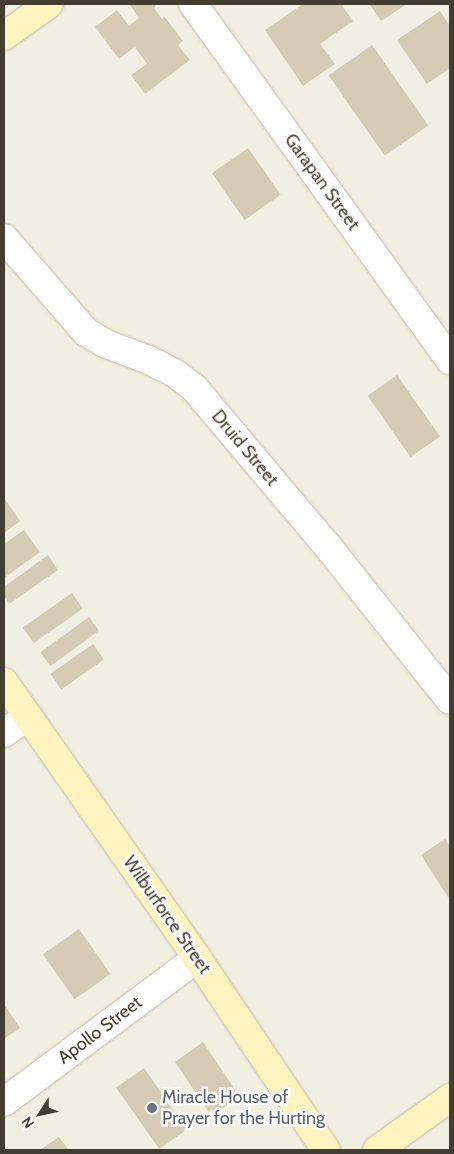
<!DOCTYPE html>
<html>
<head>
<meta charset="utf-8">
<style>
  body { margin:0 }
  #map { position:relative; width:454px; height:1154px; overflow:hidden; background:#f3eee2; font-family:Cabin,sans-serif }
  div>[style] { position:absolute }
  .building>* { inset:0; background:#d4cbb6; transform-origin:0 0 }
  .roads { filter:drop-shadow(0 0 1px #beb7a4) drop-shadow(0 0 1px #beb7a4) }
  .street>* { height:28px; margin:-14px; padding:0 14px; transform-origin:14px; border-radius:14px; background:#fff }
  .secondary>* { height:28px; margin:-14px; padding:0 14px; transform-origin:14px; border-radius:14px; background:#fff3bf }
  .dots>* { width:14px; height:14px; translate:-50% -50%; box-sizing:border-box; border:2px solid #fff; border-radius:50% }
  span { translate:-50% -50%; white-space:nowrap; text-align:center; line-height:1.15; -webkit-text-stroke:5px #fff; paint-order:stroke }
  .street-label { font-size:18px; color:#443e32 }
  .worship-label { font-size:18px; color:#5b616d }
  .left { translate:0 -50%; text-align:left }
  .frame { position:absolute; inset:0; border:5px solid #443e32; pointer-events:none }
  .north { position:absolute; left:15px; top:1089px; width:50px; height:50px; -webkit-text-stroke:4px #fff; paint-order:stroke; rotate:235deg; font-size:14px; font-weight:700; line-height:20px; text-align:center; color:#443e32 }
  .north::after { content:''; display:block; margin:auto; width:18px; height:22px; background:#443e32; clip-path:polygon(50% 0,100% 100%,50% 72%,0 100%) }
</style>
</head>
<body>
<div id="map">
  <div class="building">
    <i style="clip-path:polygon(129px 4px,154px 4px,156px 6px,154px 8px,162px 19px,165px 17px,183px 41px,178px 45px,190px 60px,145px 94px,131px 75px,147px 64px,135px 47px,119px 59px,95px 27px,117px 10px,129px 26px,139px 18px)"></i>
    <i style="clip-path:polygon(303px 4px,341px 4px,353px 21px,320px 44px,335px 64px,303px 86px,265px 30px)"></i>
    <i style="clip-path:polygon(369px 4px,407px 4px,381px 21px)"></i>
    <i style="clip-path:polygon(440px 11px,450px 26px,450px 68px,427px 84px,397px 40px)"></i>
    <i style="left:372px;top:45px;width:98px;height:53px;rotate:55deg"></i>
    <i style="left:248px;top:148px;width:57px;height:44px;rotate:55deg"></i>
    <i style="left:397px;top:375px;width:75px;height:36px;rotate:55deg"></i>
    <i style="clip-path:polygon(4px 498px,20px 521px,4px 533px)"></i>
    <i style="clip-path:polygon(24px 530px,40px 552px,4px 578px,4px 544px)"></i>
    <i style="clip-path:polygon(48px 555px,58px 570px,9px 604px,4px 596px,4px 587px)"></i>
    <i style="left:72px;top:593px;width:19px;height:60px;rotate:55deg"></i>
    <i style="left:89px;top:617px;width:17px;height:60px;rotate:54deg"></i>
    <i style="left:93px;top:644px;width:19px;height:52px;rotate:55deg"></i>
    <i style="clip-path:polygon(445px 839px,450px 846px,450px 896px,448px 897px,421px 855px)"></i>
    <i style="left:79px;top:929px;width:55px;height:44px;rotate:55deg"></i>
    <i style="clip-path:polygon(4px 1004px,20px 1028px,4px 1039px)"></i>
    <i style="clip-path:polygon(203px 1042px,240px 1097px,220px 1110px,228px 1121px,219px 1127px,175px 1062px)"></i>
    <i style="left:144px;top:1068px;width:75px;height:34px;rotate:55deg"></i>
    <i style="clip-path:polygon(59px 1137px,69px 1150px,40px 1150px)"></i>
  </div>
  <div class="roads">
    <div class="street">
      <i style="left:193px;top:4px;width:439px;rotate:54.2deg"></i>
      <i style="left:4px;top:238px;width:125px;rotate:48.9deg"></i>
      <i style="left:86px;top:332px;width:23px;rotate:31deg"></i>
      <i style="left:106px;top:344px;width:46px;rotate:20.4deg"></i>
      <i style="left:149px;top:360px;width:30px;rotate:27deg"></i>
      <i style="left:176px;top:374px;width:24px;rotate:38deg"></i>
      <i style="left:195px;top:389px;width:208px;rotate:49.9deg"></i>
      <i style="left:329px;top:548px;width:194px;rotate:51.5deg"></i>
      <i style="left:4px;top:733px;width:29px;rotate:-35deg"></i>
      <i style="left:4px;top:1102px;width:241px;rotate:-36.7deg"></i>
    </div>
    <div class="secondary">
      <i style="left:4px;top:36px;width:55px;rotate:-35.4deg"></i>
      <i style="left:4px;top:682px;width:337px;rotate:55deg"></i>
      <i style="left:197px;top:958px;width:231px;rotate:56.1deg"></i>
      <i style="left:377px;top:1150px;width:90px;rotate:-35.5deg"></i>
    </div>
  </div>
  <div class="dots">
    <i style="left:152px;top:1108px;background:#6b7280"></i>
  </div>
  <div class="street-label">
    <span style="left:322px;top:182px;rotate:54deg">Garapan Street</span>
    <span style="left:245px;top:448px;rotate:50deg">Druid Street</span>
    <span style="left:167px;top:915px;rotate:55deg">Wilburforce Street</span>
    <span style="left:100px;top:1030px;rotate:-37deg">Apollo Street</span>
  </div>
  <div class="worship-label">
    <span class="left" style="left:162px;top:1108px">Miracle House of<br>Prayer for the Hurting</span>
  </div>
  <div class="frame"></div>
  <div class="north">N</div>
</div>
</body>
</html>
